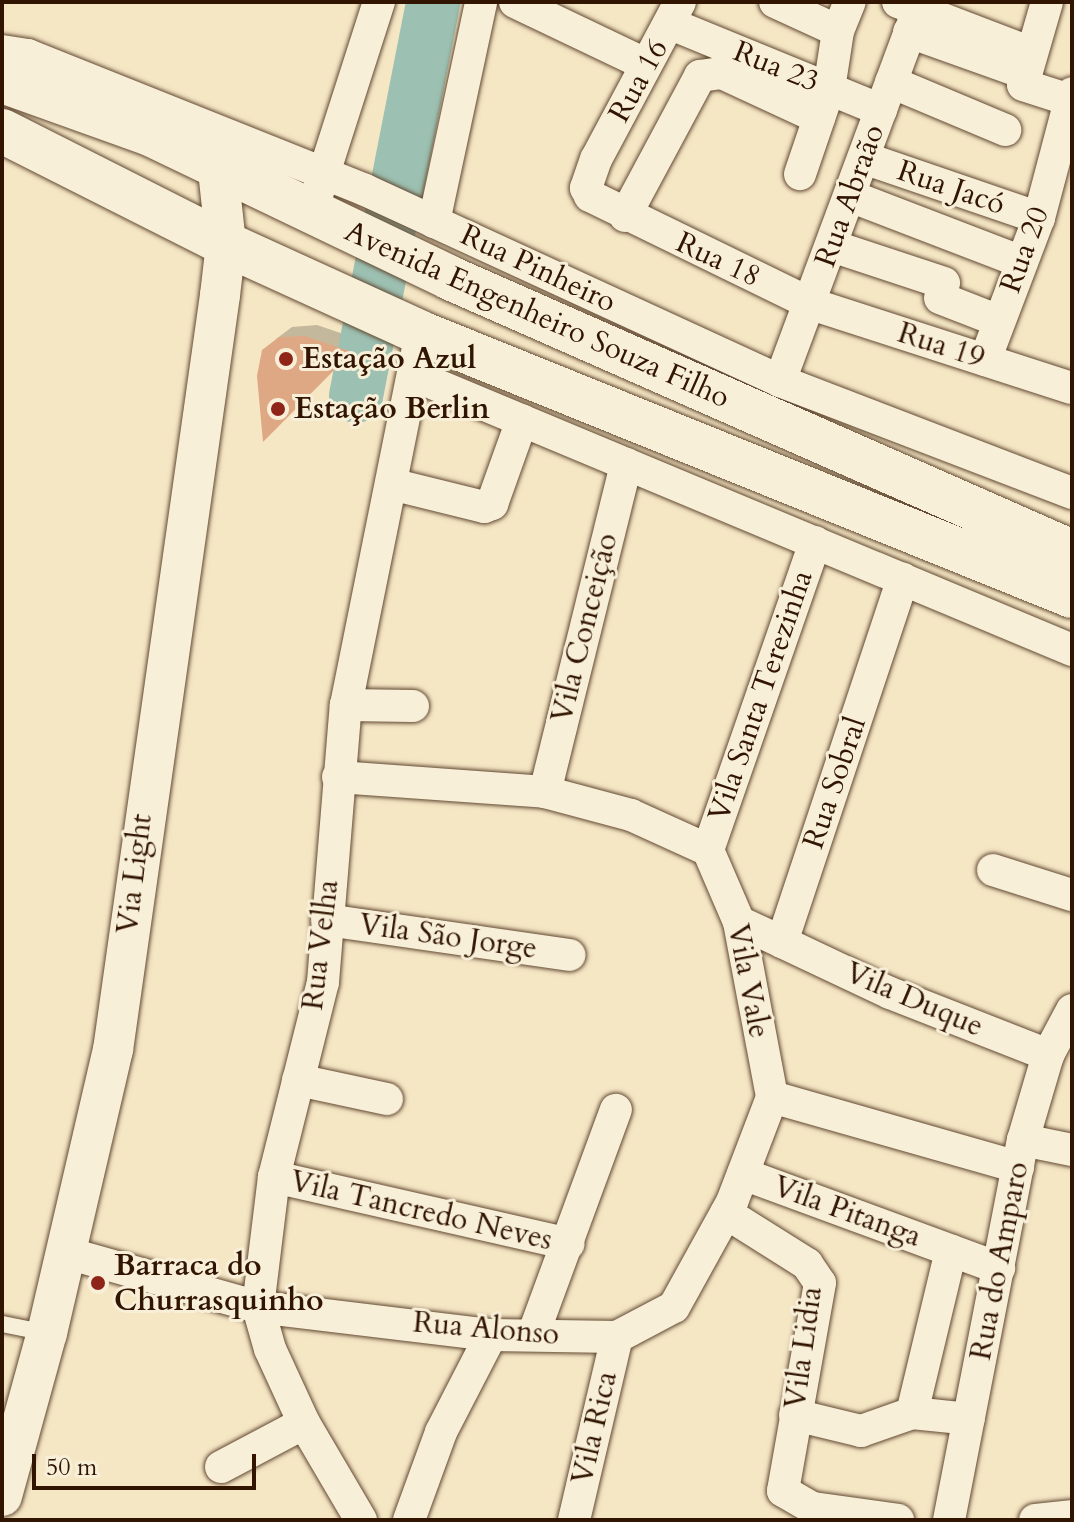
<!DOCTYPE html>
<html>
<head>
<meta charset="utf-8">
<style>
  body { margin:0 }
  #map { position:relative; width:1074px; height:1522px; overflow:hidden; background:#f5e6c4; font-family:Cardo,serif }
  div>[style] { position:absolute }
  .shadow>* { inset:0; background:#0003 }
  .river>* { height:54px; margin:-27px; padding:0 27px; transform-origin:27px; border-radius:27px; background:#9cc0b1 }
  .building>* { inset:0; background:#dfa885 }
  .roads { filter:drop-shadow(0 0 2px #624932) drop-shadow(0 0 2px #624932) }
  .service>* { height:16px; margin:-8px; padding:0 8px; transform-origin:8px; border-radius:8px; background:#f8efd9 }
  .minor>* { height:32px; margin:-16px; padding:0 16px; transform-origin:16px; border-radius:16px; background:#f8efd9 }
  .tertiary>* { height:40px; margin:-20px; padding:0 20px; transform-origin:20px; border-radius:20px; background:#f8efd9 }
  .secondary>* { height:44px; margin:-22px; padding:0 22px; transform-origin:22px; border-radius:22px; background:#f8efd9 }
  .dots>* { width:22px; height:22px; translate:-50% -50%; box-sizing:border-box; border:4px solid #f8efd9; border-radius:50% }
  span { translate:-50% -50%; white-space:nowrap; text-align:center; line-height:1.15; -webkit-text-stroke:6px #f8efd9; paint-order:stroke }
  .street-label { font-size:30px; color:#311501 }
  .poi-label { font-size:30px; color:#311501; font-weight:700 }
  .left { translate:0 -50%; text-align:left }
  .frame { position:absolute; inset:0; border:4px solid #311501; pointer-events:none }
  .scale { position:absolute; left:32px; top:1454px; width:224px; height:36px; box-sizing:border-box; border:4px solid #311501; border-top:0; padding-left:10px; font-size:24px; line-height:28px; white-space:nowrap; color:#311501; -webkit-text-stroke:6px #f8efd9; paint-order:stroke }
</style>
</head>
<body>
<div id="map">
  <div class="shadow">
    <i style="clip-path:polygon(317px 325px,361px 340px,265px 438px,276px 339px,292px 327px)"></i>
  </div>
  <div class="river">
    <i style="left:356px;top:396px;width:401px;rotate:-78.9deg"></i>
  </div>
  <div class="building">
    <i style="clip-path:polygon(305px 336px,352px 352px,263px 442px,257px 376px,262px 350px,279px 337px)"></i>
  </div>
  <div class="roads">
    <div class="service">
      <i style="left:2px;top:1324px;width:46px;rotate:11.3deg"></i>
    </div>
    <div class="minor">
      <i style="left:515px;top:2px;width:144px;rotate:25.5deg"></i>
      <i style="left:680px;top:2px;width:178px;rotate:118.1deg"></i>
      <i style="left:596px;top:159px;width:31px;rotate:109deg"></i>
      <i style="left:586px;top:188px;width:9px;rotate:63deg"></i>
      <i style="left:590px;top:196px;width:246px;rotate:26deg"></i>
      <i style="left:811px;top:304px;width:273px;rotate:17.9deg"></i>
      <i style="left:775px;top:2px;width:69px;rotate:24.7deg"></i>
      <i style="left:838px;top:31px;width:59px;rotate:98.8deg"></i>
      <i style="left:829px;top:89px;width:90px;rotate:108.8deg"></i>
      <i style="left:898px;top:2px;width:140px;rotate:20.9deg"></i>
      <i style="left:1047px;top:2px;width:86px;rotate:106.1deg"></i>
      <i style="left:1023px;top:85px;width:49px;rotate:17.7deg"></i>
      <i style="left:671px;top:24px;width:227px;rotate:22.3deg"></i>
      <i style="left:838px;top:31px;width:31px;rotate:-68deg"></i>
      <i style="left:909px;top:32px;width:122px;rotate:19.6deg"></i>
      <i style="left:2px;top:51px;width:26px;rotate:9deg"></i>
      <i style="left:28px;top:55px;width:363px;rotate:21.8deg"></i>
      <i style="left:365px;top:190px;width:457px;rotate:24.7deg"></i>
      <i style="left:780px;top:381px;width:313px;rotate:21deg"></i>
      <i style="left:891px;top:82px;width:124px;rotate:22.8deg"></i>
      <i style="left:864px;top:158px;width:185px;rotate:18.9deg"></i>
      <i style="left:317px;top:195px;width:203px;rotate:-72.2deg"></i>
      <i style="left:850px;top:196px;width:184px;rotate:21deg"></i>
      <i style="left:625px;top:216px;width:159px;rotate:-61.8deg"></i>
      <i style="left:700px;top:76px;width:22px;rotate:-8deg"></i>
      <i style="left:722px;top:73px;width:107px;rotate:24.9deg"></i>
      <i style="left:434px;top:222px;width:225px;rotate:-77.9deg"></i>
      <i style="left:832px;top:246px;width:118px;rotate:18.3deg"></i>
      <i style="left:940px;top:298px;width:63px;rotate:21.3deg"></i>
      <i style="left:985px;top:360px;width:152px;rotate:-69.2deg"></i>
      <i style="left:1039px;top:218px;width:129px;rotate:-75.2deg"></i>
      <i style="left:413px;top:375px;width:714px;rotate:22.65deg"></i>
      <i style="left:780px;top:381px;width:397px;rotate:-69.6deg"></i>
      <i style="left:391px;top:484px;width:96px;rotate:13.9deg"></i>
      <i style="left:484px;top:507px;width:9px;rotate:-21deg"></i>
      <i style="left:492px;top:504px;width:89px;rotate:-70.3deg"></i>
      <i style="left:346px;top:705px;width:67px;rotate:0.9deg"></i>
      <i style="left:338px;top:777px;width:208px;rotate:4.1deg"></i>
      <i style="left:545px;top:792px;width:89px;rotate:15deg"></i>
      <i style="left:631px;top:815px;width:85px;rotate:24.4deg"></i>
      <i style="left:708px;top:850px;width:78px;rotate:66.7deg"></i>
      <i style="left:739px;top:922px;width:178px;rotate:79.3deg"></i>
      <i style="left:545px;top:792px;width:338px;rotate:-76.1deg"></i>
      <i style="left:708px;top:850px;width:326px;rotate:-70.8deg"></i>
      <i style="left:993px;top:870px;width:83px;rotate:17.6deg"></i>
      <i style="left:327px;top:920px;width:245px;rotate:8.2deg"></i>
      <i style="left:739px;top:922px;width:47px;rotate:24.9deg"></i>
      <i style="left:782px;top:942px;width:383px;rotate:-71.6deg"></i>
      <i style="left:782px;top:942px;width:119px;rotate:25.3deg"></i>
      <i style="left:890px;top:993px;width:170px;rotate:21.4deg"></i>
      <i style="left:298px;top:1080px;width:91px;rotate:12.1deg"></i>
      <i style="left:772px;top:1097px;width:256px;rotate:15.9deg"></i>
      <i style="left:1023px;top:1140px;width:50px;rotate:11.5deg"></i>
      <i style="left:743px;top:1174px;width:273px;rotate:20.2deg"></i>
      <i style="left:274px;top:1177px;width:302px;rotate:12.8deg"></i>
      <i style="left:726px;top:1213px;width:96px;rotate:32.2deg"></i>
      <i style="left:807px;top:1264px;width:23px;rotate:56deg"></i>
      <i style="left:820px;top:1283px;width:211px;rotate:100.1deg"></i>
      <i style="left:783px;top:1491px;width:34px;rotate:30deg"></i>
      <i style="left:813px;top:1508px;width:86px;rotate:8deg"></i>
      <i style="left:67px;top:1253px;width:198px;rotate:15.8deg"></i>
      <i style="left:258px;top:1307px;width:235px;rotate:6.9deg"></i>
      <i style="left:491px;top:1335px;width:126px;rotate:0.9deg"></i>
      <i style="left:617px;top:1337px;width:64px;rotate:-27.8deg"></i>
      <i style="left:674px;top:1307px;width:120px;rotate:-61.1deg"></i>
      <i style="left:732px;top:1202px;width:112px;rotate:-69.1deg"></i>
      <i style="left:533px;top:1335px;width:240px;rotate:-69.8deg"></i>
      <i style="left:912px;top:1413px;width:57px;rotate:6deg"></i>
      <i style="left:795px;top:1415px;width:68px;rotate:13.6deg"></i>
      <i style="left:861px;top:1431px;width:54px;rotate:-19.4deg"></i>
      <i style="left:912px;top:1413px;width:167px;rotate:-76.5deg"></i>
      <i style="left:221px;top:1467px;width:94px;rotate:-27.9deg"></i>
      <i style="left:361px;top:1520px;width:113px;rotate:-120.4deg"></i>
      <i style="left:304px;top:1423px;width:81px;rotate:-114.7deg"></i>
      <i style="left:270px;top:1349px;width:44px;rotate:-105.9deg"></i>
      <i style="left:258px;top:1307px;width:131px;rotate:-83deg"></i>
      <i style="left:274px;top:1177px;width:201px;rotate:-75.9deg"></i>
      <i style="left:323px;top:982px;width:278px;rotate:-85.3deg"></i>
      <i style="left:346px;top:705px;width:364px;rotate:-78.6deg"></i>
      <i style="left:409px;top:1520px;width:94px;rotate:-70deg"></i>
      <i style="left:441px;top:1432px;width:109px;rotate:-62.7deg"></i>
      <i style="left:574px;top:1520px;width:188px;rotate:-76.8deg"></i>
      <i style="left:949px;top:1520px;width:387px;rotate:-79deg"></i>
      <i style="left:1023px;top:1140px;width:89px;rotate:-73.6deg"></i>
      <i style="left:1048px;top:1055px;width:51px;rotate:-61.9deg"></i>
      <i style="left:1035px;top:1520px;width:37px;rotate:-6deg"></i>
    </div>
    <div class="tertiary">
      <i style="left:2px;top:1496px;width:169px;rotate:-74.6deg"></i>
      <i style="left:47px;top:1333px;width:291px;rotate:-76.9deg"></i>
      <i style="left:113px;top:1050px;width:763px;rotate:-81.93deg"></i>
      <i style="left:220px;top:295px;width:51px;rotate:-83.3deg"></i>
      <i style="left:226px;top:244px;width:74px;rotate:-96.2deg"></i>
    </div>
    <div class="secondary">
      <i style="left:2px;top:81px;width:157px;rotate:19.7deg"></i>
      <i style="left:150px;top:134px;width:333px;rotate:25.6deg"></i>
      <i style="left:450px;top:278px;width:680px;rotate:23.77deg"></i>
      <i style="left:2px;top:131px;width:251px;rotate:26.8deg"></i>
      <i style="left:226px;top:244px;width:214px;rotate:24.5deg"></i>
      <i style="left:421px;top:333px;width:702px;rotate:22deg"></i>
    </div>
  </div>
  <div class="dots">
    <i style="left:286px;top:359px;background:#8f2418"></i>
    <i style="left:278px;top:409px;background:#8f2418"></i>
    <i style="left:98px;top:1283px;background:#8f2418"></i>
  </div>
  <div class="street-label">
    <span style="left:776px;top:67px;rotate:22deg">Rua 23</span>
    <span style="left:639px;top:81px;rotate:-61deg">Rua 16</span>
    <span style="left:951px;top:188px;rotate:19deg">Rua Jacó</span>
    <span style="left:850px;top:196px;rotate:-70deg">Rua Abraão</span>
    <span style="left:1025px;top:250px;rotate:-70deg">Rua 20</span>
    <span style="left:718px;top:260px;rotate:25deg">Rua 18</span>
    <span style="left:538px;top:269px;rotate:25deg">Rua Pinheiro</span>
    <span style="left:537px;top:315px;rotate:24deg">Avenida Engenheiro Souza Filho</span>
    <span style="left:941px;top:346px;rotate:18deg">Rua 19</span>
    <span style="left:585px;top:628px;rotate:-76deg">Vila Conceição</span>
    <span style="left:761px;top:696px;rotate:-71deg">Vila Santa Terezinha</span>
    <span style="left:835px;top:783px;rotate:-71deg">Rua Sobral</span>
    <span style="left:135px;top:874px;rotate:-83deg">Via Light</span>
    <span style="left:448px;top:937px;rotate:8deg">Vila São Jorge</span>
    <span style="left:321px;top:945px;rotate:-83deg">Rua Velha</span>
    <span style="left:748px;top:981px;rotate:79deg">Vila Vale</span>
    <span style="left:914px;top:1000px;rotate:23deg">Vila Duque</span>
    <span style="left:421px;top:1211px;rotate:13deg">Vila Tancredo Neves</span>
    <span style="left:847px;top:1212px;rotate:20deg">Vila Pitanga</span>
    <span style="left:1000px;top:1261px;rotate:-79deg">Rua do Amparo</span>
    <span style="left:486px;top:1329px;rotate:5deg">Rua Alonso</span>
    <span style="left:804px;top:1348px;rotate:-82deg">Vila Lidia</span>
    <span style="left:595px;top:1428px;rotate:-77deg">Vila Rica</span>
  </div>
  <div class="poi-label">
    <span class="left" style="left:302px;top:359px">Estação Azul</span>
    <span class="left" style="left:294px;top:409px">Estação Berlin</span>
    <span class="left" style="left:114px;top:1283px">Barraca do<br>Churrasquinho</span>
  </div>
  <div class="frame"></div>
  <div class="scale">50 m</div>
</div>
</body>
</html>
